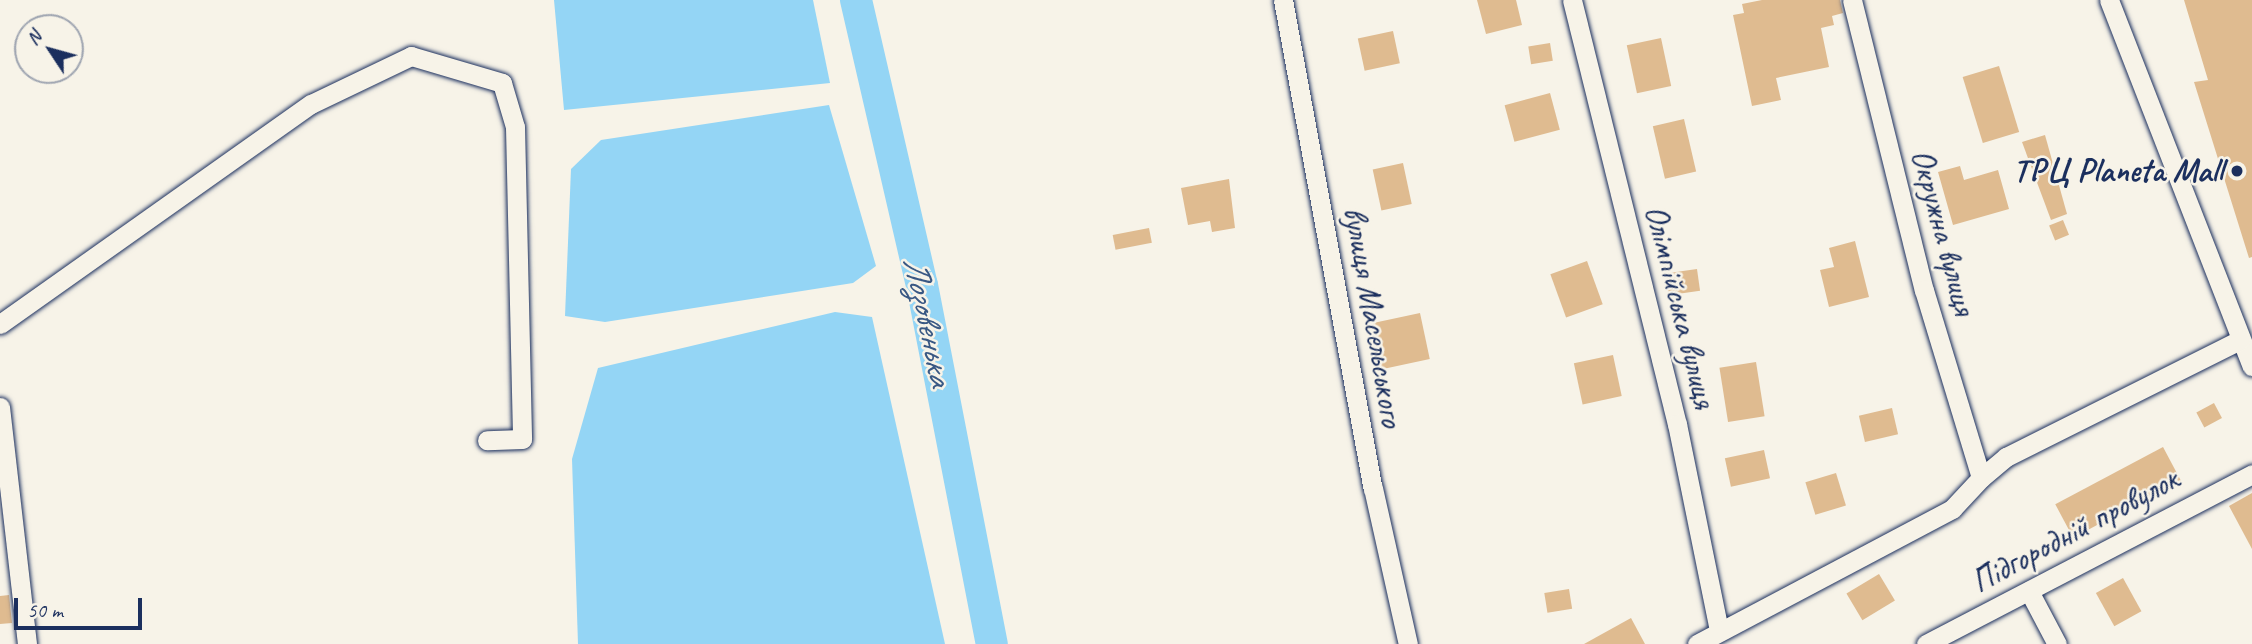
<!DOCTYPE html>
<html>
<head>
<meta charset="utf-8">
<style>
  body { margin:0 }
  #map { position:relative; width:2252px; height:644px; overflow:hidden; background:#f7f3e8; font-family:Caveat,sans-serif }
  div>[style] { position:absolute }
  .water>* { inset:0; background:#94d5f5 }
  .river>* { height:32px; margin:-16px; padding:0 16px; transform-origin:16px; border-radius:16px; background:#94d5f5 }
  .building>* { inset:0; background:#dfbb90; transform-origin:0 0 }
  .roads { filter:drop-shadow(0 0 2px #1b2f5e) drop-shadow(0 0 2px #1b2f5e) }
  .street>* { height:19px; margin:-9.5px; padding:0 9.5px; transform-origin:9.5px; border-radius:9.5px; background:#f7f3e8 }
  .dots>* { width:19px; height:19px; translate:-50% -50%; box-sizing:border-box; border:4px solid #f7f3e8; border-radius:50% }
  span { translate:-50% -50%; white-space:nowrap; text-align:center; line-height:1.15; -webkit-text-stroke:5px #f7f3e8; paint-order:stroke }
  .poi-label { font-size:33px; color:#1b2f5e; font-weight:700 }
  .right { translate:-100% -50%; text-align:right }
  .street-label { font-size:33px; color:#1b2f5e }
  .water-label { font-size:35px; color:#395884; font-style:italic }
  .north { position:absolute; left:14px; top:14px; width:70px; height:70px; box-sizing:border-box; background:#f7f3e8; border:2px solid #9fa5b1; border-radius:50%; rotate:306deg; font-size:19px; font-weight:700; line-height:28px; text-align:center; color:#1b2f5e }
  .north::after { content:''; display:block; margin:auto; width:24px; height:32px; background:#1b2f5e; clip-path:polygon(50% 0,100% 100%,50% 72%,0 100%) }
  .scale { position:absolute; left:14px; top:598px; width:128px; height:32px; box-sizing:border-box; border:4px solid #1b2f5e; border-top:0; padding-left:9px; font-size:21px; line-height:24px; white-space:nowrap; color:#1b2f5e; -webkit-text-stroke:5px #f7f3e8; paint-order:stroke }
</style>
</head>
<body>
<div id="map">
  <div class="water">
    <i style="clip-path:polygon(554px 0,813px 0,830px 83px,564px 110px)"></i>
    <i style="clip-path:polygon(829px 105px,876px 266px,853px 283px,605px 322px,565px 316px,571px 169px,601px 140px)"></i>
    <i style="clip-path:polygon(835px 312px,872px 317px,945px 644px,578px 644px,572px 459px,598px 368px)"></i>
  </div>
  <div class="river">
    <i style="left:856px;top:0;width:293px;rotate:77deg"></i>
    <i style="left:922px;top:285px;width:366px;rotate:79deg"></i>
  </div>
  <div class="building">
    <i style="clip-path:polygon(1477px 0,1516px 0,1522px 25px,1486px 34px)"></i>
    <i style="clip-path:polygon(1762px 0,1840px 0,1843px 13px,1832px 16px,1834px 25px,1821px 28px,1829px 67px,1776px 78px,1781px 100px,1752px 106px,1733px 15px,1744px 13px,1742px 4px)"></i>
    <i style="clip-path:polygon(2184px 0,2252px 0,2252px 257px,2249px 258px,2194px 82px,2208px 80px)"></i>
    <i style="left:1393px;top:31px;width:33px;height:36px;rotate:78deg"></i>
    <i style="left:1661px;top:38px;width:49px;height:35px;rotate:78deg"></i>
    <i style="left:1550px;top:43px;width:18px;height:22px;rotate:81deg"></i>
    <i style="left:1999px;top:66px;width:69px;height:38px;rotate:73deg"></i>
    <i style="left:1550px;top:93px;width:38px;height:47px;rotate:75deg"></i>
    <i style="left:1684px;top:119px;width:54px;height:32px;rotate:77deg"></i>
    <i style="clip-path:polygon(2045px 135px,2067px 214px,2051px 220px,2022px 142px)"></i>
    <i style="left:1403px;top:163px;width:42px;height:31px;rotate:78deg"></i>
    <i style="clip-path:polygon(1960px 166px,1964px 180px,1998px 170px,2009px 209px,1953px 225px,1938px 172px)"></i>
    <i style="clip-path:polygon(1229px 179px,1235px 228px,1212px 232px,1210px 221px,1188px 225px,1181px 188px)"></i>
    <i style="left:2063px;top:220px;width:16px;height:15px;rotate:68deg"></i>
    <i style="left:1149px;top:228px;width:15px;height:37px;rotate:79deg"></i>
    <i style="clip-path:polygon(1855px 241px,1869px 297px,1829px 307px,1820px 270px,1834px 267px,1829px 248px)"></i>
    <i style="left:1587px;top:261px;width:46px;height:39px;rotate:70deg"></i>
    <i style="left:1697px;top:269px;width:22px;height:32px;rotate:82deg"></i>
    <i style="left:1420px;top:313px;width:47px;height:49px;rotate:78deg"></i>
    <i style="left:1613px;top:355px;width:42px;height:40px;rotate:78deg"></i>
    <i style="left:1756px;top:362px;width:55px;height:37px;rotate:81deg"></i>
    <i style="left:2214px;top:403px;width:17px;height:20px;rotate:62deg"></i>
    <i style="left:1892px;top:408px;width:27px;height:34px;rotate:77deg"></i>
    <i style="left:2163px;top:447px;width:38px;height:122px;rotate:62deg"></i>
    <i style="left:1764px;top:450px;width:29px;height:40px;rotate:78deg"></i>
    <i style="left:1836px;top:473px;width:34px;height:32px;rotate:73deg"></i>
    <i style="clip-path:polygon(2252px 493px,2252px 549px,2229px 506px)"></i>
    <i style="left:1879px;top:574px;width:31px;height:38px;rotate:59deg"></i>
    <i style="left:2123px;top:578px;width:38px;height:31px;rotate:61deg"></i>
    <i style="left:1569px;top:589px;width:20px;height:25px;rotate:81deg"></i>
    <i style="clip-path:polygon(9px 595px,12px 623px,0 624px,0 596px)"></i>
    <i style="clip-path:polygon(1631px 618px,1645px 644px,1584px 644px)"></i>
  </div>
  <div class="roads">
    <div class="street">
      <i style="left:1283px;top:0;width:496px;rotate:79.6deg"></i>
      <i style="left:1373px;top:488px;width:160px;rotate:77.4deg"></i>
      <i style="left:1572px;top:0;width:437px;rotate:76.1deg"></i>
      <i style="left:1677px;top:424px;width:211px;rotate:78.5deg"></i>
      <i style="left:1852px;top:0;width:299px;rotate:76.1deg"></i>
      <i style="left:1924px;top:290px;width:196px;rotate:73.1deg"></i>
      <i style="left:2109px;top:0;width:393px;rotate:68.7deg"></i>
      <i style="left:0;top:324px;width:381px;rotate:-35.3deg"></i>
      <i style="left:311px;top:104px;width:111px;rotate:-25.6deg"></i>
      <i style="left:411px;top:56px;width:95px;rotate:16.5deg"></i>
      <i style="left:502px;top:83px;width:46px;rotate:73.5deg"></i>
      <i style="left:515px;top:127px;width:312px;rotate:88.7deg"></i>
      <i style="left:522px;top:439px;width:35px;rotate:178deg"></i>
      <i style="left:0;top:407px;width:239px;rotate:83.5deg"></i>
      <i style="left:2029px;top:591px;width:60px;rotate:62.2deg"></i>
      <i style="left:1697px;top:644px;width:289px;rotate:-27.9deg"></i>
      <i style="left:1952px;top:509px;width:42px;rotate:-46.9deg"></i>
      <i style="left:1981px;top:478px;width:33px;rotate:-40deg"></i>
      <i style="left:2006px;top:457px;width:262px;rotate:-26.6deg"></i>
      <i style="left:1926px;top:644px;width:368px;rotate:-27.5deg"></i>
    </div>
  </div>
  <div class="dots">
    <i style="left:2237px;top:171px;background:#1b2f5e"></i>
  </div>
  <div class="poi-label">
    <span class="right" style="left:2223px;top:171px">ТРЦ Planeta Mall</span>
  </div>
  <div class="street-label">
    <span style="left:1943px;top:232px;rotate:75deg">Окружна вулиця</span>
    <span style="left:1680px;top:307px;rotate:76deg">Олімпійська вулиця</span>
    <span style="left:1373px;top:317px;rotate:80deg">вулиця Масельського</span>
    <span style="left:2075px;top:531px;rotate:-28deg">Підгородній провулок</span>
  </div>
  <div class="water-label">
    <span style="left:928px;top:321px;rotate:78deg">Лозовенька</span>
  </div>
  <div class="north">N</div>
  <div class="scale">50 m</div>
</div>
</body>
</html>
